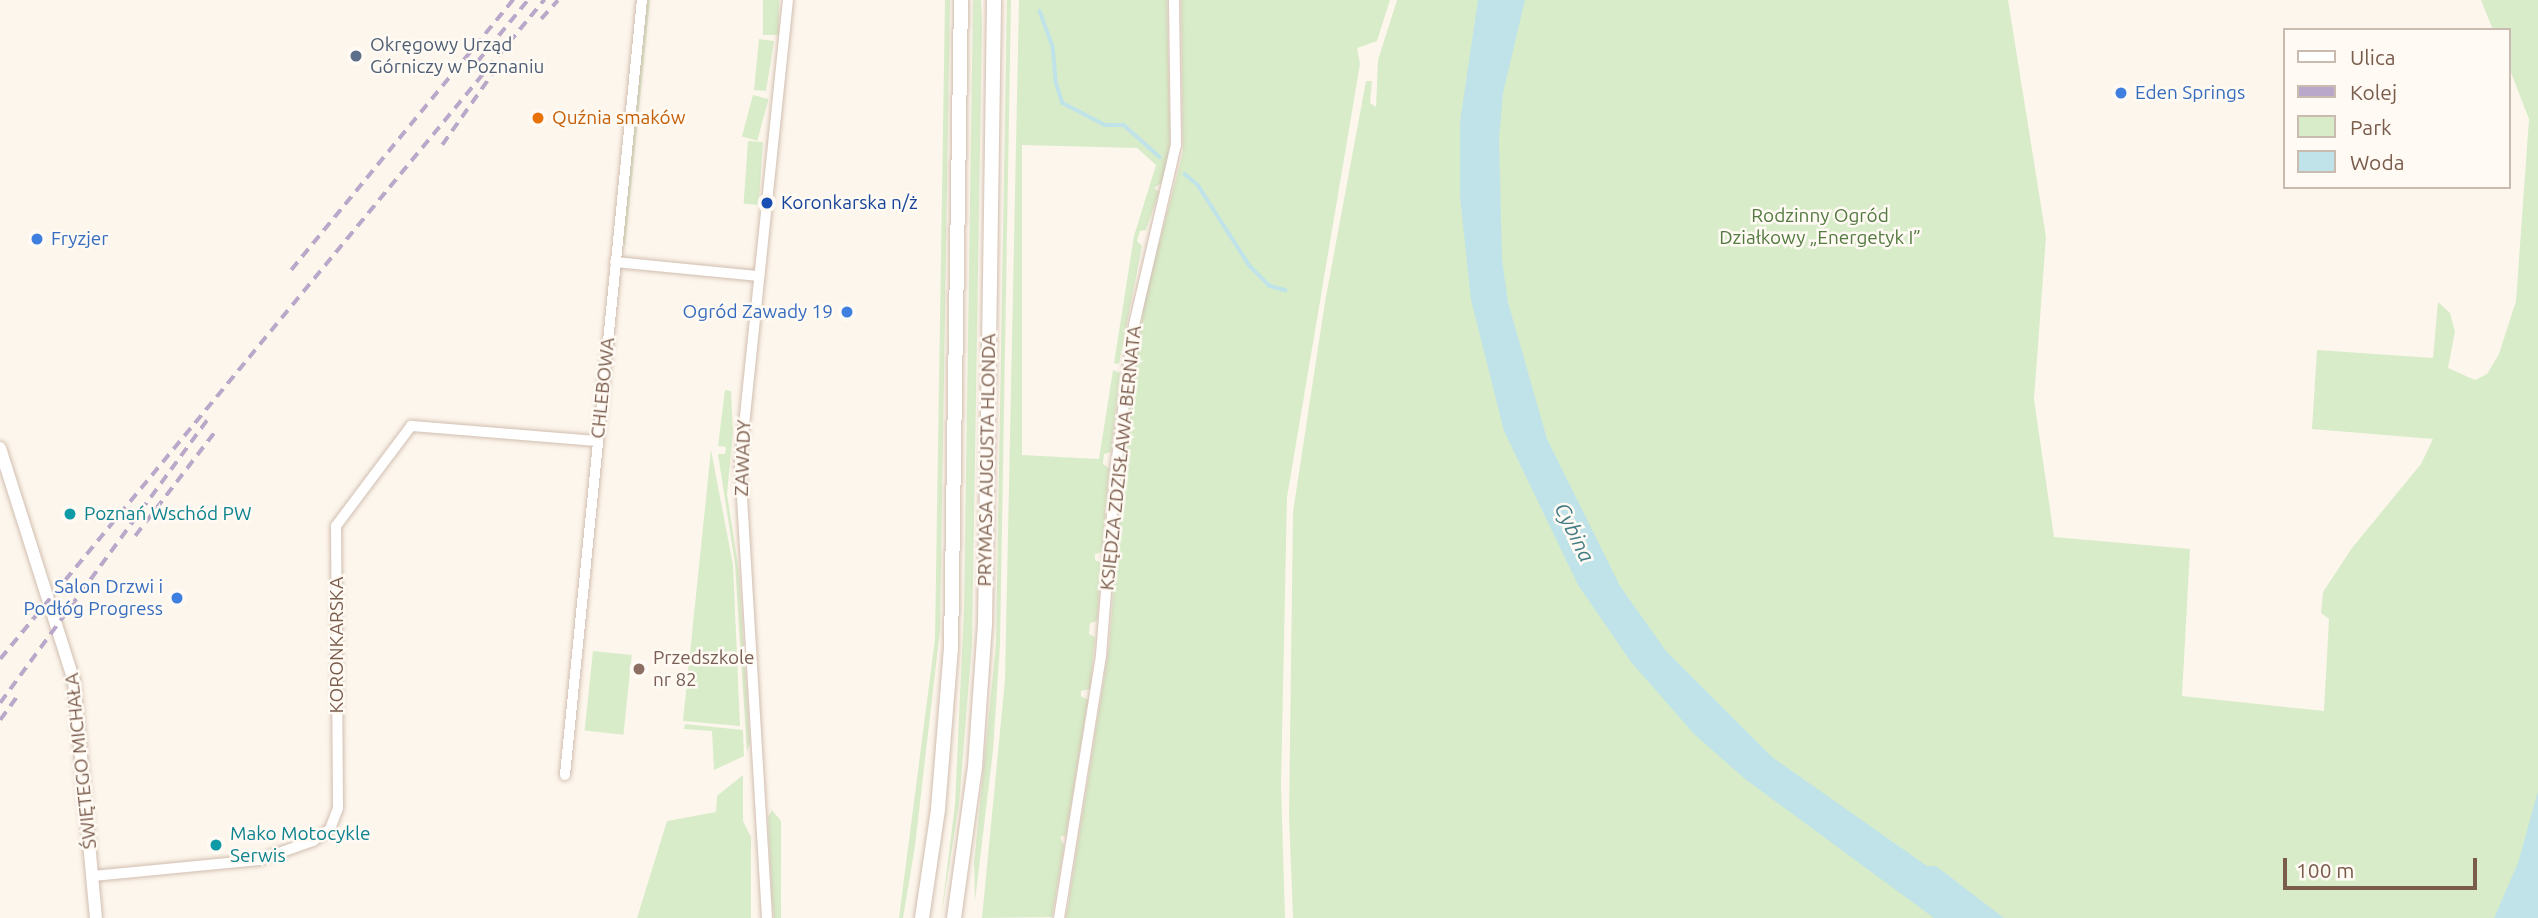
<!DOCTYPE html>
<html>
<head>
<meta charset="utf-8">
<style>
  body { margin:0 }
  #map { position:relative; width:2538px; height:918px; overflow:hidden; background:#fdf6ec; font-family:Ubuntu,sans-serif }
  div>[style] { position:absolute }
  .green>* { inset:0; background:#d8ecc9; transform-origin:0 0 }
  .water>* { inset:0; background:#bfe3e8 }
  .stream>* { height:3.5px; margin:-1.75px; padding:0 1.75px; transform-origin:1.75px; border-radius:1.75px; background:#bfe3e8 }
  .roads { filter:drop-shadow(0 0 2px #d1beb0) drop-shadow(0 0 2px #d1beb0) }
  .minor>* { height:10px; margin:-5px; padding:0 5px; transform-origin:5px; border-radius:5px; background:#fff }
  .tertiary>* { height:12px; margin:-6px; padding:0 6px; transform-origin:6px; border-radius:6px; background:#fff }
  .secondary>* { height:14px; margin:-7px; padding:0 7px; transform-origin:7px; border-radius:7px; background:#fff }
  .rail>* { height:3.5px; margin-top:-1.75px; transform-origin:0; background:repeating-linear-gradient(90deg,#b9a8c9 0 10px,transparent 0 17px) }
  .dots>* { width:19px; height:19px; translate:-50% -50%; box-sizing:border-box; border:4px solid #fffaf3; border-radius:50% }
  span { translate:-50% -50%; white-space:nowrap; text-align:center; line-height:1.15; -webkit-text-stroke:5px #fffaf3; paint-order:stroke }
  .service-label { font-size:19px; color:#4e5e75 }
  .left { translate:0 -50%; text-align:left }
  .shop-label { font-size:19px; color:#366cbe }
  .right { translate:-100% -50%; text-align:right }
  .food-label { font-size:19px; color:#c56008 }
  .transit-label { font-size:19px; color:#164399 }
  .park-label { font-size:19px; color:#537a41 }
  .street-label { font-size:19px; color:#7a5c4d }
  .culture-label { font-size:19px; color:#0d838f }
  .education-label { font-size:19px; color:#785e54 }
  .water-label { font-size:21px; color:#437c86; font-style:italic }
  .legend { position:absolute; left:2283px; top:28px; width:228px; height:161px; box-sizing:border-box; background:#fffaf3; border:2px solid #cabbb1; margin:0; padding:9px 12px; list-style:none; font-size:21px; color:#7a5c4d }
  .legend li { display:flex; align-items:center; gap:14px; height:35px }
  .legend b { width:35px; border:2px solid #cabbb1 }
  .scale { position:absolute; left:2283px; top:858px; width:194px; height:32px; box-sizing:border-box; border:4px solid #7a5c4d; border-top:0; padding-left:9px; font-size:21px; line-height:24px; white-space:nowrap; color:#7a5c4d; -webkit-text-stroke:5px #fffaf3; paint-order:stroke }
</style>
</head>
<body>
<div id="map">
  <div class="green">
    <i style="clip-path:polygon(647px 0,650px 0,625px 247px,623px 241px)"></i>
    <i style="left:763px;top:0;width:16px;height:35px"></i>
    <i style="clip-path:polygon(945px 0,950px 0,940px 630px,915px 846px,903px 918px,899px 918px,935px 639px)"></i>
    <i style="clip-path:polygon(973px 0,981px 0,982px 24px,972px 644px,959px 804px,941px 918px,955px 804px,964px 609px)"></i>
    <i style="clip-path:polygon(1007px 0,1011px 0,1000px 645px,993px 751px,975px 901px,974px 863px,996px 644px)"></i>
    <i style="clip-path:polygon(1019px 0,1167px 0,1170px 146px,1163px 182px,1154px 188px,1159px 192px,1146px 230px,1140px 231px,1137px 241px,1142px 246px,1119px 364px,1114px 363px,1134px 236px,1156px 165px,1137px 148px,1022px 145px,1022px 455px,1099px 459px,1113px 370px,1120px 373px,1111px 452px,1104px 454px,1103px 464px,1109px 468px,1102px 552px,1095px 554px,1095px 560px,1101px 563px,1097px 621px,1090px 623px,1089px 634px,1095px 637px,1090px 689px,1081px 691px,1081px 696px,1088px 700px,1066px 835px,1060px 837px,1064px 846px,1052px 917px,982px 918px,1005px 680px)"></i>
    <i style="clip-path:polygon(1181px 0,1390px 0,1377px 41px,1357px 48px,1360px 64px,1287px 497px,1281px 785px,1285px 918px,1066px 918px,1109px 647px,1123px 469px,1129px 467px,1123px 459px,1145px 297px,1183px 152px)"></i>
    <i style="clip-path:polygon(1397px 0,1485px 0,1464px 185px,1596px 597px,1943px 918px,1293px 918px,1289px 815px,1293px 512px,1325px 302px,1366px 81px,1372px 81px,1370px 103px,1376px 107px,1378px 60px)"></i>
    <i style="clip-path:polygon(1495px 0,2008px 0,2046px 237px,2034px 399px,2054px 537px,2190px 549px,2182px 696px,2324px 711px,2329px 619px,2321px 613px,2323px 592px,2352px 548px,2421px 464px,2433px 439px,2312px 429px,2317px 350px,2433px 358px,2438px 302px,2450px 313px,2455px 332px,2448px 368px,2475px 380px,2487px 374px,2499px 354px,2516px 301px,2529px 119px,2508px 65px,2508px 30px,2493px 30px,2481px 0,2538px 0,2538px 818px,2499px 918px,1986px 918px,1746px 754px,1567px 526px,1474px 173px)"></i>
    <i style="clip-path:polygon(759px 39px,774px 41px,766px 91px,754px 90px)"></i>
    <i style="left:753px;top:95px;width:16px;height:43px;rotate:15deg"></i>
    <i style="left:748px;top:141px;width:15px;height:63px;rotate:4deg"></i>
    <i style="clip-path:polygon(725px 390px,731px 391px,733px 432px,727px 494px,739px 572px,750px 742px,747px 752px,735px 564px,718px 454px,725px 454px,726px 447px,718px 446px)"></i>
    <i style="clip-path:polygon(711px 450px,733px 565px,740px 726px,683px 721px)"></i>
    <i style="left:593px;top:651px;width:39px;height:80px;rotate:6deg"></i>
    <i style="clip-path:polygon(685px 724px,743px 730px,744px 756px,714px 770px,712px 731px,684px 729px)"></i>
    <i style="clip-path:polygon(743px 775px,743px 821px,751px 837px,751px 918px,637px 918px,667px 821px,716px 812px,717px 796px)"></i>
    <i style="clip-path:polygon(772px 810px,781px 821px,781px 918px,774px 918px,772px 898px,768px 817px)"></i>
  </div>
  <div class="water">
    <i style="clip-path:polygon(1478px 0,1525px 0,1503px 93px,1499px 139px,1502px 259px,1508px 302px,1547px 439px,1620px 586px,1666px 651px,1772px 757px,1927px 866px,1936px 866px,2004px 918px,1934px 918px,1745px 779px,1694px 734px,1631px 662px,1578px 585px,1504px 431px,1471px 300px,1460px 196px,1460px 122px)"></i>
    <i style="clip-path:polygon(2538px 791px,2538px 918px,2494px 918px,2518px 863px)"></i>
  </div>
  <div class="stream">
    <i style="left:1040px;top:11px;width:37px;rotate:70deg"></i>
    <i style="left:1053px;top:46px;width:36px;rotate:85deg"></i>
    <i style="left:1056px;top:82px;width:22px;rotate:72deg"></i>
    <i style="left:1063px;top:103px;width:47px;rotate:27.6deg"></i>
    <i style="left:1105px;top:125px;width:19px"></i>
    <i style="left:1124px;top:125px;width:48px;rotate:41.6deg"></i>
    <i style="left:1185px;top:174px;width:17px;rotate:40deg"></i>
    <i style="left:1198px;top:185px;width:96px;rotate:57.3deg"></i>
    <i style="left:1250px;top:266px;width:28px;rotate:45deg"></i>
    <i style="left:1270px;top:286px;width:16px;rotate:15deg"></i>
  </div>
  <div class="roads">
    <div class="minor">
      <i style="left:615px;top:262px;width:145px;rotate:5.6deg"></i>
      <i style="left:565px;top:775px;width:779px;rotate:-84.33deg"></i>
      <i style="left:93px;top:876px;width:167px;rotate:-5.5deg"></i>
      <i style="left:259px;top:860px;width:57px;rotate:-19.4deg"></i>
      <i style="left:313px;top:841px;width:21px;rotate:-35deg"></i>
      <i style="left:330px;top:829px;width:22px;rotate:-69deg"></i>
      <i style="left:338px;top:808px;width:282px;rotate:-90.4deg"></i>
      <i style="left:336px;top:526px;width:125px;rotate:-53.1deg"></i>
      <i style="left:411px;top:426px;width:187px;rotate:4.6deg"></i>
      <i style="left:767px;top:918px;width:455px;rotate:-93.4deg"></i>
      <i style="left:740px;top:464px;width:466px;rotate:-84.1deg"></i>
      <i style="left:1059px;top:918px;width:266px;rotate:-80.9deg"></i>
      <i style="left:1101px;top:655px;width:190px;rotate:-85.5deg"></i>
      <i style="left:1116px;top:466px;width:142px;rotate:-82.7deg"></i>
      <i style="left:1134px;top:325px;width:185px;rotate:-76.9deg"></i>
      <i style="left:1176px;top:145px;width:145px;rotate:-90.8deg"></i>
    </div>
    <div class="tertiary">
      <i style="left:0;top:448px;width:244px;rotate:72.4deg"></i>
      <i style="left:74px;top:681px;width:238px;rotate:84.7deg"></i>
    </div>
    <div class="secondary">
      <i style="left:922px;top:918px;width:110px;rotate:-81.6deg"></i>
      <i style="left:938px;top:809px;width:161px;rotate:-85.4deg"></i>
      <i style="left:951px;top:649px;width:649px;rotate:-89.12deg"></i>
      <i style="left:954px;top:918px;width:152px;rotate:-82.1deg"></i>
      <i style="left:975px;top:767px;width:143px;rotate:-86deg"></i>
      <i style="left:985px;top:624px;width:624px;rotate:-89.17deg"></i>
    </div>
  </div>
  <div class="rail">
    <i style="left:541px;top:19px;width:25px;rotate:-48deg"></i>
    <i style="left:477px;top:62px;width:80px;rotate:-50.6deg"></i>
    <i style="left:442px;top:145px;width:87px;rotate:-54.8deg"></i>
    <i style="left:291px;top:270px;width:350px;rotate:-50.6deg"></i>
    <i style="left:135px;top:536px;width:130px;rotate:-52.5deg"></i>
    <i style="left:0;top:659px;width:855px;rotate:-50.46deg"></i>
    <i style="left:0;top:703px;width:351px;rotate:-53.8deg"></i>
    <i style="left:0;top:720px;width:32px;rotate:-54deg"></i>
  </div>
  <div class="dots">
    <i style="left:356px;top:56px;background:#5c6f8a"></i>
    <i style="left:2121px;top:93px;background:#3f7fe0"></i>
    <i style="left:538px;top:118px;background:#e8710a"></i>
    <i style="left:767px;top:203px;background:#1a4fb4"></i>
    <i style="left:37px;top:239px;background:#3f7fe0"></i>
    <i style="left:847px;top:312px;background:#3f7fe0"></i>
    <i style="left:70px;top:514px;background:#0f9aa8"></i>
    <i style="left:177px;top:598px;background:#3f7fe0"></i>
    <i style="left:639px;top:669px;background:#8d6e63"></i>
    <i style="left:216px;top:845px;background:#0f9aa8"></i>
  </div>
  <div class="service-label">
    <span class="left" style="left:370px;top:56px">Okręgowy Urząd<br>Górniczy w Poznaniu</span>
  </div>
  <div class="shop-label">
    <span class="left" style="left:2135px;top:93px">Eden Springs</span>
    <span class="left" style="left:51px;top:239px">Fryzjer</span>
    <span class="right" style="left:833px;top:312px">Ogród Zawady 19</span>
    <span class="right" style="left:163px;top:598px">Salon Drzwi i<br>Podłóg Progress</span>
  </div>
  <div class="food-label">
    <span class="left" style="left:552px;top:118px">Quźnia smaków</span>
  </div>
  <div class="transit-label">
    <span class="left" style="left:781px;top:203px">Koronkarska n/ż</span>
  </div>
  <div class="park-label">
    <span style="left:1820px;top:227px">Rodzinny Ogród<br>Działkowy „Energetyk I”</span>
  </div>
  <div class="street-label">
    <span style="left:603px;top:388px;rotate:-84deg">CHLEBOWA</span>
    <span style="left:743px;top:458px;rotate:-88deg">ZAWADY</span>
    <span style="left:1121px;top:458px;rotate:-84deg">KSIĘDZA ZDZISŁAWA BERNATA</span>
    <span style="left:987px;top:460px;rotate:-89deg">PRYMASA AUGUSTA HLONDA</span>
    <span style="left:337px;top:645px;rotate:-90deg">KORONKARSKA</span>
    <span style="left:81px;top:761px;rotate:-96deg">ŚWIĘTEGO MICHAŁA</span>
  </div>
  <div class="culture-label">
    <span class="left" style="left:84px;top:514px">Poznań Wschód PW</span>
    <span class="left" style="left:230px;top:845px">Mako Motocykle<br>Serwis</span>
  </div>
  <div class="education-label">
    <span class="left" style="left:653px;top:669px">Przedszkole<br>nr 82</span>
  </div>
  <div class="water-label">
    <span style="left:1575px;top:532px;rotate:64deg">Cybina</span>
  </div>
  <ul class="legend">
  <li><b style="height:9px;background:#fff"></b>Ulica</li>
  <li><b style="height:9px;background:#b9a8c9"></b>Kolej</li>
  <li><b style="height:19px;background:#d8ecc9"></b>Park</li>
  <li><b style="height:19px;background:#bfe3e8"></b>Woda</li>
  </ul>
  <div class="scale">100 m</div>
</div>
</body>
</html>
